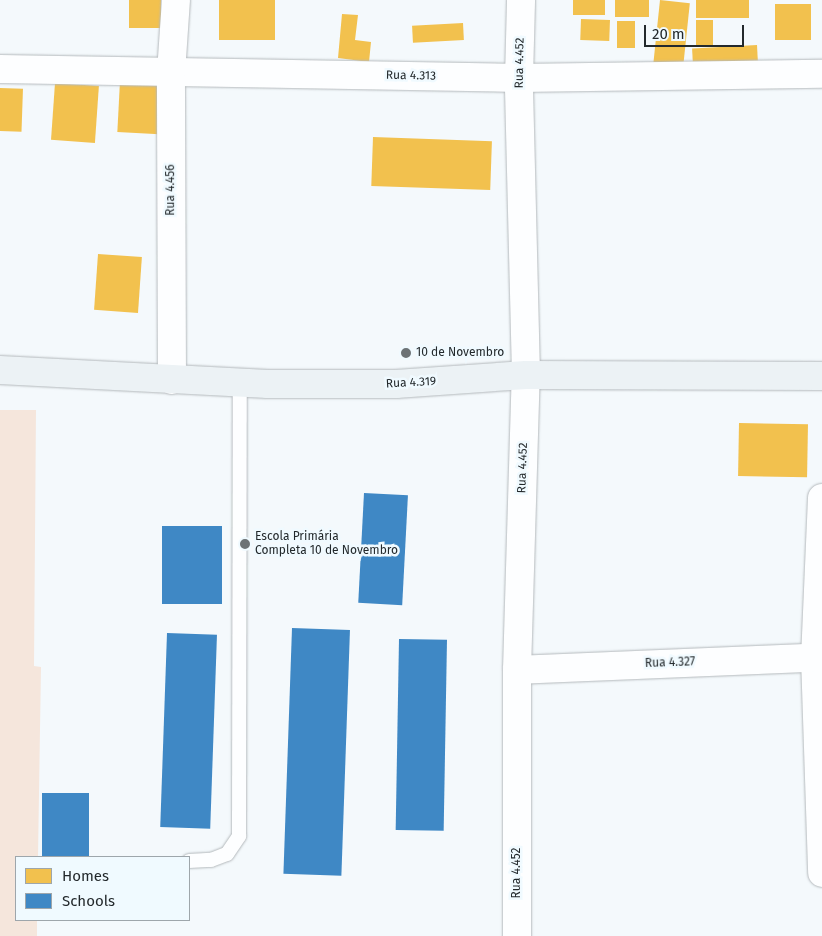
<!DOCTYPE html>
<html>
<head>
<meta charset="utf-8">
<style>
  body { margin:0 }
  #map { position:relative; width:822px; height:936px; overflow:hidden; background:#f4f9fc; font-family:"Fira Sans",sans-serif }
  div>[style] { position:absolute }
  .green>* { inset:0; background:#f5e6dc }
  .homes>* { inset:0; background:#f2c14e; transform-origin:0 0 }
  .schools>* { inset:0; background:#3f88c5; transform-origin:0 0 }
  .roads { filter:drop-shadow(0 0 1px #b4b9bc) drop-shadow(0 0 1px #b4b9bc) }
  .lane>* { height:14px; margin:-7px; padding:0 7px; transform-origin:7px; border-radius:7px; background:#fdfeff }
  .street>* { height:28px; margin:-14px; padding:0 14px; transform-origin:14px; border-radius:14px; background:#fdfeff }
  .secondary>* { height:28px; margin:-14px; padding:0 14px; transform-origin:14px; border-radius:14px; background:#ecf2f5 }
  .dots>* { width:14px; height:14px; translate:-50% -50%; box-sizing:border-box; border:2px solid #f0faff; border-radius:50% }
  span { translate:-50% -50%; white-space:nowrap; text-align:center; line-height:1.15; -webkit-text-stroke:5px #f0faff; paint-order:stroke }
  .street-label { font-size:12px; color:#23292c }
  .poi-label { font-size:12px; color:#23292c }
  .left { translate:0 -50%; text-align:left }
  .legend { position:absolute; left:15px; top:856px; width:175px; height:65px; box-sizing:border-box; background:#f0faff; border:1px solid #9ea6ab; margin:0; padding:6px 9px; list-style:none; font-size:15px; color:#23292c }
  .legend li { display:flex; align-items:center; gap:10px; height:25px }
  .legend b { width:25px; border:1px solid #9ea6ab }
  .scale { position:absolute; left:644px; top:25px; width:100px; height:22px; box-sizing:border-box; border:2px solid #23292c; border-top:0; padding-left:6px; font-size:15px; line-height:18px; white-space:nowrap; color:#23292c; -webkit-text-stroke:4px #f0faff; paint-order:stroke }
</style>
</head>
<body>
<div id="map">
  <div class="green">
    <i style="clip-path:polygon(0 410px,36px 410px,34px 666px,41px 667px,38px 857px,16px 857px,16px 920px,37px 920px,37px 936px,0 936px)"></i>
  </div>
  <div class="homes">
    <i style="left:129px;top:0;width:32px;height:28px"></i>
    <i style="left:219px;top:0;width:56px;height:40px"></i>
    <i style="left:573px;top:0;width:32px;height:15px"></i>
    <i style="left:615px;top:0;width:34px;height:17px"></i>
    <i style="left:660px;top:0;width:30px;height:66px;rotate:6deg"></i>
    <i style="left:696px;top:0;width:53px;height:18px"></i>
    <i style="left:775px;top:4px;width:36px;height:36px"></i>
    <i style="clip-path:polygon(342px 14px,358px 15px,355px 40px,371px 42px,369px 62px,338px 58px)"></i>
    <i style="left:581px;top:19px;width:29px;height:21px;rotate:2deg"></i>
    <i style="left:696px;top:20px;width:17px;height:26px"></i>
    <i style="left:617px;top:21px;width:18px;height:27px"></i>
    <i style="left:463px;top:23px;width:17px;height:51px;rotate:87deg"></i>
    <i style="left:757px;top:45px;width:19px;height:65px;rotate:87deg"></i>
    <i style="left:120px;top:81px;width:42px;height:51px;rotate:3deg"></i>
    <i style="left:55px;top:83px;width:44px;height:57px;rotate:4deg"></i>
    <i style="left:0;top:88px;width:23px;height:43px;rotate:2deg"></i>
    <i style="left:373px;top:137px;width:119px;height:49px;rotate:2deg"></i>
    <i style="left:98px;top:254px;width:44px;height:56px;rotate:4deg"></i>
    <i style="left:739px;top:423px;width:69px;height:53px;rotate:1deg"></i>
  </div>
  <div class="schools">
    <i style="left:364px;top:493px;width:44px;height:110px;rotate:3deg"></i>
    <i style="left:162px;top:526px;width:60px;height:78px"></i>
    <i style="left:292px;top:628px;width:58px;height:246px;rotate:2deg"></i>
    <i style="left:167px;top:633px;width:50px;height:194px;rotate:2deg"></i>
    <i style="left:399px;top:639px;width:48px;height:191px;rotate:1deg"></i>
    <i style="left:42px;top:793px;width:47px;height:64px"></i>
  </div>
  <div class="roads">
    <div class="lane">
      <i style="left:189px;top:861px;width:22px;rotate:-3deg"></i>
      <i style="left:211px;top:860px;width:17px;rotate:-21deg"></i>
      <i style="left:227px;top:854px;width:22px;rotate:-56deg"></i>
      <i style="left:239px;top:836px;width:453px;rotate:-89.9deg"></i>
    </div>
    <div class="street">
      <i style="left:0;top:69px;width:519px;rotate:0.99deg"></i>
      <i style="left:519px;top:78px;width:303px;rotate:-0.8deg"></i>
      <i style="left:172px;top:380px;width:307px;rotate:-90.2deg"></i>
      <i style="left:171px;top:73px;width:73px;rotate:-86.1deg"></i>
      <i style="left:822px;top:498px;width:159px;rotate:92.5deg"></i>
      <i style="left:815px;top:657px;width:216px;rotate:88.1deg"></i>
      <i style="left:517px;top:670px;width:305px;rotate:-2.4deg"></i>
      <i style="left:517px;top:936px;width:266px;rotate:-90deg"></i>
      <i style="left:517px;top:670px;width:295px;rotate:-88.3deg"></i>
      <i style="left:526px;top:375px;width:297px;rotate:-91.4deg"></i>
      <i style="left:519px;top:78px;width:78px;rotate:-88.5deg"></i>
    </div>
    <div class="secondary">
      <i style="left:0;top:370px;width:268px;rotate:3deg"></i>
      <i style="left:268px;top:384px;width:128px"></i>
      <i style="left:396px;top:384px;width:130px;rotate:-4deg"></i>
      <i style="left:526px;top:375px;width:296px;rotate:0.2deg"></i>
    </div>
  </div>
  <div class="dots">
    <i style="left:406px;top:353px;background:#6c7275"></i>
    <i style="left:245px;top:544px;background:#6c7275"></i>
  </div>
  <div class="street-label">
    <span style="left:520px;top:63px;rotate:-89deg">Rua 4.452</span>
    <span style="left:411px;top:76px;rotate:1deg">Rua 4.313</span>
    <span style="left:171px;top:190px;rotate:-90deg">Rua 4.456</span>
    <span style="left:411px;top:383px;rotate:-3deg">Rua 4.319</span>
    <span style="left:523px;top:468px;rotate:-88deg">Rua 4.452</span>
    <span style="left:670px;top:663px;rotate:-2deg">Rua 4.327</span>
    <span style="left:517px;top:873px;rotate:-90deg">Rua 4.452</span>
  </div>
  <div class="poi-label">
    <span class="left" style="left:416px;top:353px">10 de Novembro</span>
    <span class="left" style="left:255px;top:544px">Escola Primária<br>Completa 10 de Novembro</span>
  </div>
  <ul class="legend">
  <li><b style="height:14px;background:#f2c14e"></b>Homes</li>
  <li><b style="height:14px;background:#3f88c5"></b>Schools</li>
  </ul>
  <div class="scale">20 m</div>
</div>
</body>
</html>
